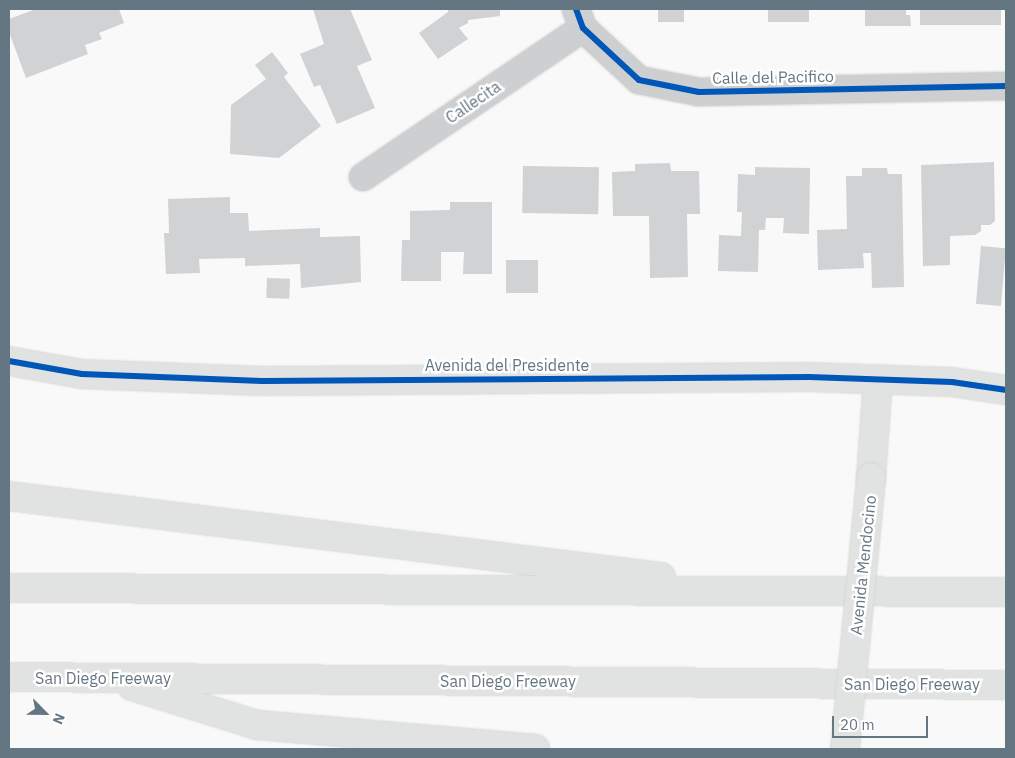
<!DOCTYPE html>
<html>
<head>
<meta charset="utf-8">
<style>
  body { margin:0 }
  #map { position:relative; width:1015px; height:758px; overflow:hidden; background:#f9f9f9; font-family:"IBM Plex Sans",sans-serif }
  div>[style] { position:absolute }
  .building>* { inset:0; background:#d0d2d3; transform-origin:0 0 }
  .roads { filter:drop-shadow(0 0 1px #d5d6d7) drop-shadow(0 0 1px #d5d6d7) }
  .minor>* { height:28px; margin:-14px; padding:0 14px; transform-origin:14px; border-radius:14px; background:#cecfd0 }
  .secondary>* { height:28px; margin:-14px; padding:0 14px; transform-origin:14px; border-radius:14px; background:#e1e2e2 }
  .motorway>* { height:28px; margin:-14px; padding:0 14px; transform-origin:14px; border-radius:14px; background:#e1e2e2 }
  .bridges { filter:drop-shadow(0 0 1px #d5d6d7) drop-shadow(0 0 1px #d5d6d7) }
  .secondary-bridge>* { height:28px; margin:-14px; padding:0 14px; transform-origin:14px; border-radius:14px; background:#e1e2e2 }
  .cycleway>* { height:6px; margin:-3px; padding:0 3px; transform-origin:3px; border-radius:3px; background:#0057b8 }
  span { translate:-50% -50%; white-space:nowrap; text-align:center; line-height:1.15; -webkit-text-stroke:5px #fff; paint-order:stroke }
  .street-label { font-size:16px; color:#657683 }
  .frame { position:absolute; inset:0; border:10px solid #657683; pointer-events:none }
  .north { position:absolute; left:20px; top:688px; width:50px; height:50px; -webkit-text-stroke:4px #fff; paint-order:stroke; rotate:113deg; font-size:14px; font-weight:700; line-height:20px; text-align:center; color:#657683 }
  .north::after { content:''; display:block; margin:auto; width:18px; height:22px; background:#657683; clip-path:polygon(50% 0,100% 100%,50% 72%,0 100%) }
  .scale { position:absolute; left:832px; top:716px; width:96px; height:22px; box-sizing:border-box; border:2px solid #657683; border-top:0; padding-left:6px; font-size:15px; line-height:18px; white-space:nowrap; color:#657683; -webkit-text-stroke:4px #fff; paint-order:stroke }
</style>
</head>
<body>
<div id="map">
  <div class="building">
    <i style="clip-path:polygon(36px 9px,119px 9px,124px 23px,99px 33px,102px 39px,85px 45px,88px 54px,26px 78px,9px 32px,9px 19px)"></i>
    <i style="clip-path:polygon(313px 9px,350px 9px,372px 60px,357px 66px,375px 108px,337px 124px,320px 85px,314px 87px,300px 54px,324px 44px)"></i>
    <i style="clip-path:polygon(448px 9px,500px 9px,500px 16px,468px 20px,468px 23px,459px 28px,468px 39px,438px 59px,419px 33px,448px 12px)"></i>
    <i style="left:658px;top:9px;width:26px;height:13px"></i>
    <i style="left:768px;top:9px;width:41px;height:13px"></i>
    <i style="clip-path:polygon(865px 9px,906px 9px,906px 15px,910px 15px,911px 26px,865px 26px)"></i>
    <i style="left:920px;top:9px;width:81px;height:16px"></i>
    <i style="clip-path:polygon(272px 52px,288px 73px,284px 77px,321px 126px,279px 158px,230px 154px,231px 105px,266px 79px,255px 65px)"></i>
    <i style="clip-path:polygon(994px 162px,995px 221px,990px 225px,981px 225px,981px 231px,975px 235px,950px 236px,950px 265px,923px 266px,921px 165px)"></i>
    <i style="clip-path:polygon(670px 163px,671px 171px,699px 171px,700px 214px,687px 214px,688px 277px,650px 278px,649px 216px,613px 216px,612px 172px,635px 171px,635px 164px)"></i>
    <i style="left:523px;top:166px;width:76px;height:47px;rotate:1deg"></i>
    <i style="clip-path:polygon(755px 167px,810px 168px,809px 234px,783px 233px,784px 218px,766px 218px,765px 230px,759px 230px,758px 272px,718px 271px,719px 235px,741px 236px,742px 212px,737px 212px,738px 174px,755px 175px)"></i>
    <i style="clip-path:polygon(862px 168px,887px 168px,888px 174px,902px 174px,904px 287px,872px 288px,871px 253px,863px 253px,864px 268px,818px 270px,817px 230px,847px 229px,846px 176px,862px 176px)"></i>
    <i style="clip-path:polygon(230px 197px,230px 213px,248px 213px,249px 231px,320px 228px,320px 237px,360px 236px,361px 282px,301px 288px,300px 264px,245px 266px,245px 258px,199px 259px,200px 273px,166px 274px,164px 233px,169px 233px,168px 199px)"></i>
    <i style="clip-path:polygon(450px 202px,492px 202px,492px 274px,463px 274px,464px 252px,441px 252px,441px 281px,401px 281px,402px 240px,410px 240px,410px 211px,450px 210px)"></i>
    <i style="left:981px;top:246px;width:25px;height:58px;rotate:5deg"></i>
    <i style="left:506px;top:260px;width:32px;height:33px"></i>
    <i style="left:267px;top:278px;width:23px;height:20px;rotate:2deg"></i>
  </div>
  <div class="roads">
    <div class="minor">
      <i style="left:576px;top:9px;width:20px;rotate:70deg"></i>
      <i style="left:583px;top:28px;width:76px;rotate:42.9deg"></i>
      <i style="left:639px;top:80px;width:61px;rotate:11.3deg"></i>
      <i style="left:699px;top:92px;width:307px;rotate:-1.1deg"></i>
      <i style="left:363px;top:177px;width:266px;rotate:-34.1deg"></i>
    </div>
    <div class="secondary">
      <i style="left:9px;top:361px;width:74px;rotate:10.1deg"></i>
      <i style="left:82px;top:374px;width:180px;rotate:2.2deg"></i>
      <i style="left:262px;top:381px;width:547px;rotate:-0.42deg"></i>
      <i style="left:809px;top:377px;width:143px;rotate:2deg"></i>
      <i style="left:952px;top:382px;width:55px;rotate:8.4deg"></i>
      <i style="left:871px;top:477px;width:97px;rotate:-85.9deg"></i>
    </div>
    <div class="motorway">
      <i style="left:9px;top:496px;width:657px;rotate:7.08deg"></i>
      <i style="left:9px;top:588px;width:997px;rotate:0.23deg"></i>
      <i style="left:9px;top:677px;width:997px;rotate:0.46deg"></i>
      <i style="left:132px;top:686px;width:131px;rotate:17.3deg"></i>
      <i style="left:257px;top:725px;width:279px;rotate:4.9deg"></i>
    </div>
  </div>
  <div class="bridges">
    <div class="secondary-bridge">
      <i style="left:845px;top:749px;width:273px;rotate:-84.5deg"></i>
    </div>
  </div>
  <div class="cycleway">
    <i style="left:576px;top:9px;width:20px;rotate:70deg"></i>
    <i style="left:583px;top:28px;width:76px;rotate:42.9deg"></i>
    <i style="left:639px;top:80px;width:61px;rotate:11.3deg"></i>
    <i style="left:699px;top:92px;width:307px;rotate:-1.1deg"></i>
    <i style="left:9px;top:361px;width:74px;rotate:10.1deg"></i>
    <i style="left:82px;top:374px;width:180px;rotate:2.2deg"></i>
    <i style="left:262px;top:381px;width:547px;rotate:-0.42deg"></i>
    <i style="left:809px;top:377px;width:143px;rotate:2deg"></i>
    <i style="left:952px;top:382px;width:55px;rotate:8.4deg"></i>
  </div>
  <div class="street-label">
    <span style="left:773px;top:77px;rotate:-1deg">Calle del Pacifico</span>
    <span style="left:473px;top:102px;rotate:-34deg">Callecita</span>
    <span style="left:507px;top:365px">Avenida del Presidente</span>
    <span style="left:863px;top:565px;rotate:-84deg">Avenida Mendocino</span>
    <span style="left:103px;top:678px">San Diego Freeway</span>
    <span style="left:508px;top:681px">San Diego Freeway</span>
    <span style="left:912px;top:684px">San Diego Freeway</span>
  </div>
  <div class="frame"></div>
  <div class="north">N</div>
  <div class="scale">20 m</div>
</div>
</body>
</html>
